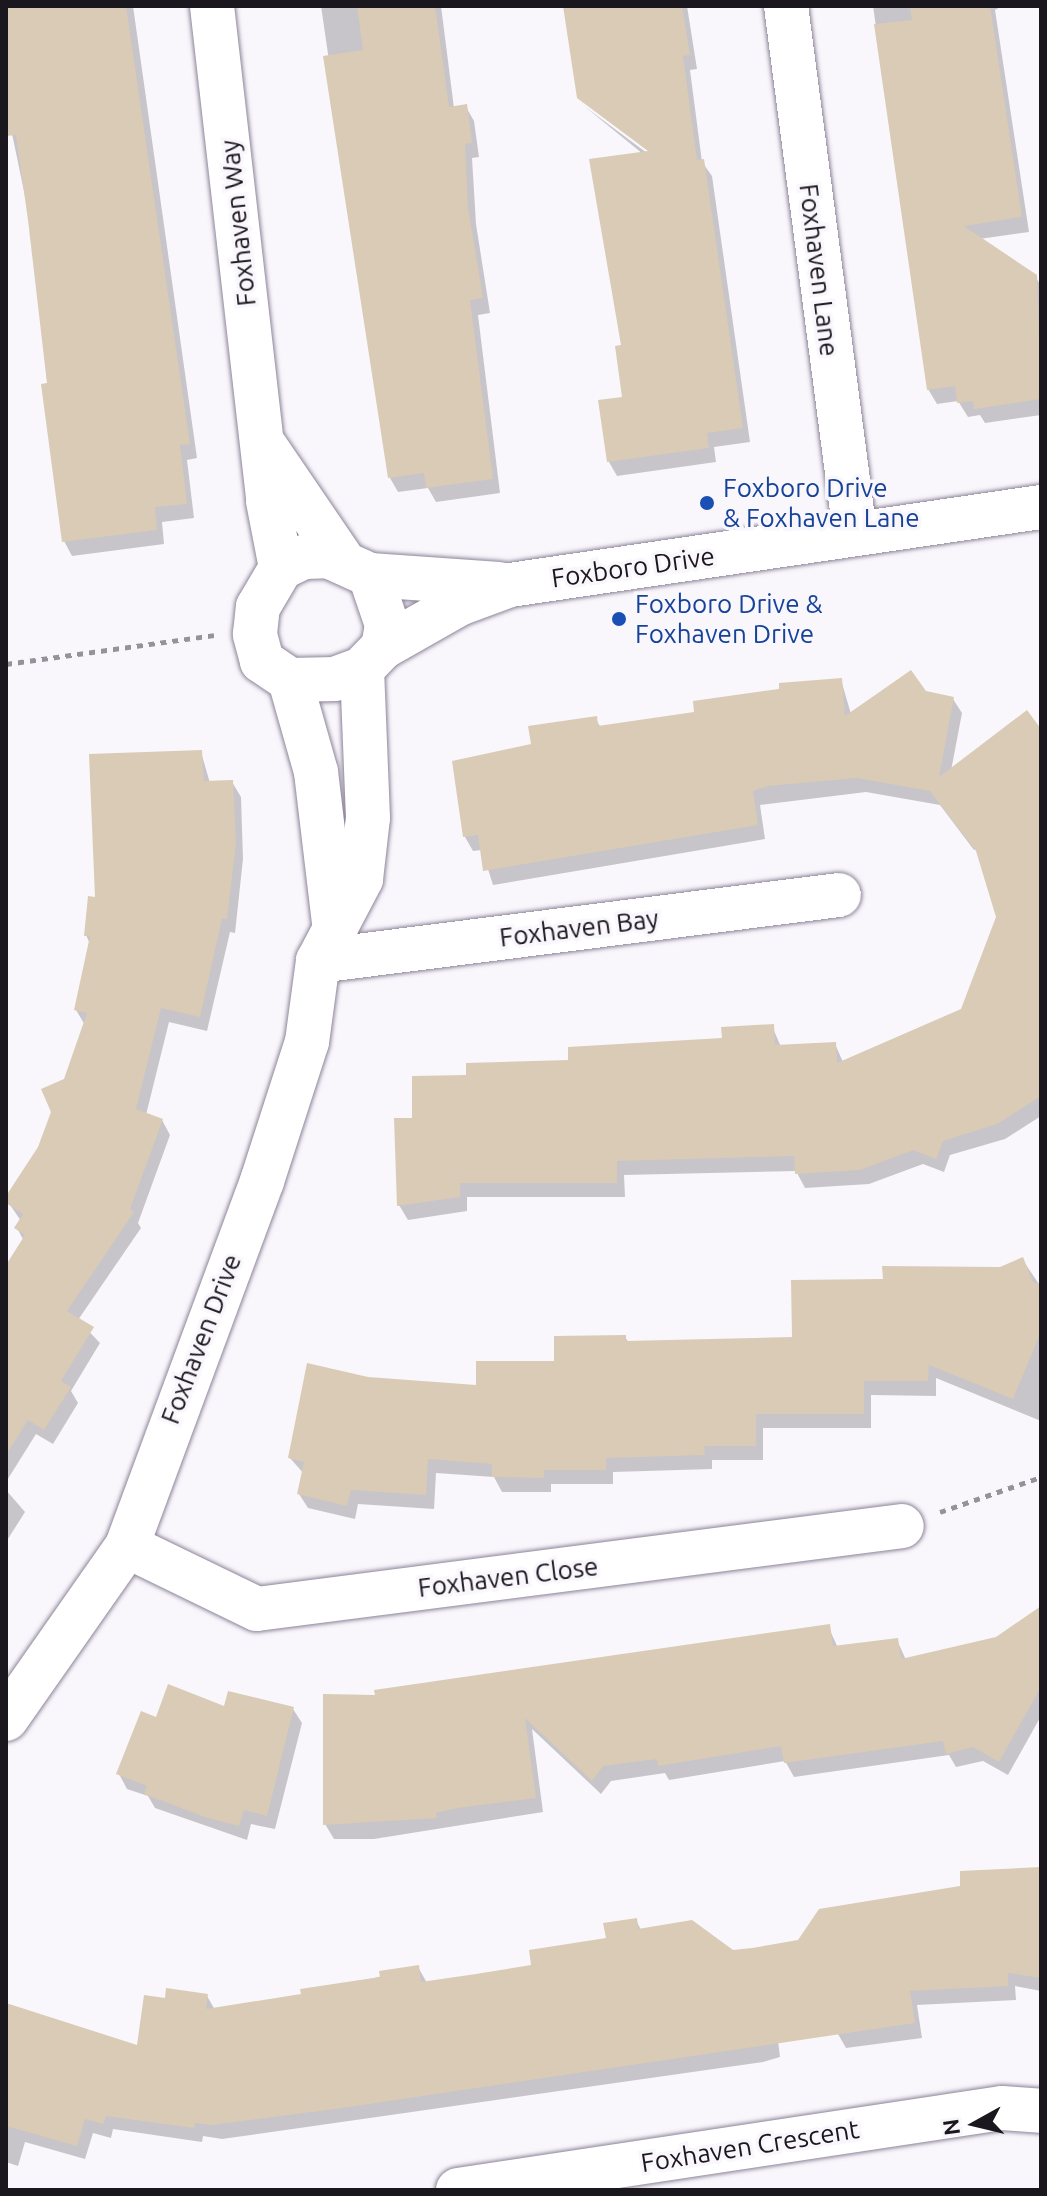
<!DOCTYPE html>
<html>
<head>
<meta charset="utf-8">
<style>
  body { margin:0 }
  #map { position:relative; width:1047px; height:2196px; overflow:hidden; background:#f9f7fc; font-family:Ubuntu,sans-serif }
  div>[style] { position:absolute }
  .shadow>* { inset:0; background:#0003 }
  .building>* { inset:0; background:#d9cbb5 }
  .path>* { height:5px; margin-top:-2.5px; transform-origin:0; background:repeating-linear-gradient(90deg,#959299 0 6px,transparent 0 12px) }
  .roads { filter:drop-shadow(0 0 2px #8d8499) drop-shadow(0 0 2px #8d8499) }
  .minor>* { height:44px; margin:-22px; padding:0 22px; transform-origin:22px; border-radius:22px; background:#fff }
  .dots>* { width:22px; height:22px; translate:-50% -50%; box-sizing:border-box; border:4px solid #f9f7fc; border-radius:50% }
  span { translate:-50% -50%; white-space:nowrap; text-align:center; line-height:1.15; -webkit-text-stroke:7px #f9f7fc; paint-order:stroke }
  .street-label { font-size:26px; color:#1b171f }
  .transit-label { font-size:26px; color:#164399 }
  .left { translate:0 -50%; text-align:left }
  .frame { position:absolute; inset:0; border:8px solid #1b171f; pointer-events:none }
  .north { position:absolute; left:935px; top:2084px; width:80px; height:80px; -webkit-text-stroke:6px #f9f7fc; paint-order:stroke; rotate:262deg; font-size:22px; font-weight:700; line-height:32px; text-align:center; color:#1b171f }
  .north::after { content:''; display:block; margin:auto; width:28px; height:36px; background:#1b171f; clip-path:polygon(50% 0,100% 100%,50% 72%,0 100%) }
</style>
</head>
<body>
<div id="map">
  <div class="shadow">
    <i style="clip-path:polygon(6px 6px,133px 6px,197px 458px,187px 460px,194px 518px,162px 522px,164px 544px,72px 556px,64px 541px,30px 220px,6px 105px)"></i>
    <i style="clip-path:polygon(321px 6px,441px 6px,454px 108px,466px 107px,474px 121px,479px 157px,472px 158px,476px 224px,490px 313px,478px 315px,500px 493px,436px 502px,428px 488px,398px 492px,390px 478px)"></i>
    <i style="clip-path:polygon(566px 6px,687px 6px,697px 69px,690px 70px,702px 162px,712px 176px,750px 442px,714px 447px,716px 462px,617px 476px,609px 462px,600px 402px,624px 398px,624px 346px,643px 154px,584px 106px,655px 159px,657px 155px,583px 100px,583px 104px)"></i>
    <i style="clip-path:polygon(873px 6px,1002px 6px,995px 10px,1029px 232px,979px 239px,1035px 276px,1041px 286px,1041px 415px,985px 423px,980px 415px,968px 417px,958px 401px,937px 404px,928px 389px)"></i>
    <i style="clip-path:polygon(841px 680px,851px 714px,925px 693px,953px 699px,962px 713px,951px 771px,1041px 735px,1041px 799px,974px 850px,940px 805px,866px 792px,760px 805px,765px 839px,493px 885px,482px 850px,473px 851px,465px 837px,455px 762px,533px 746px,595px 718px,601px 728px,696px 713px)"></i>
    <i style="clip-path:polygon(201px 752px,210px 783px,232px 782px,241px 797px,243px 859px,235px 933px,230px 932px,207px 1031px,169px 1022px,146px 1115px,162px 1120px,170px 1135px,138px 1223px,141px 1228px,78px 1320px,100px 1343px,71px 1391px,78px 1403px,53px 1444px,36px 1434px,6px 1482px,6px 1269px,25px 1243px,17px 1228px,21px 1221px,6px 1199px,40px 1147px,85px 1025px,76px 1010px,90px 944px,86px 935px,97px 899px)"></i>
    <i style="clip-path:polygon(1041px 831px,1041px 1116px,1005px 1139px,950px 1155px,944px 1172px,923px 1164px,869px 1184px,805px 1188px,796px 1171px,624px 1175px,625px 1197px,467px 1197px,467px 1211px,408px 1220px,399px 1205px,414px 1120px,468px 1077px,724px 1040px,772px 1026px,781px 1047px,835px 1044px,843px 1062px,963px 1011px)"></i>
    <i style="clip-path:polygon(1022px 1259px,1041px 1287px,1041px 1421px,936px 1378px,936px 1396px,871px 1395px,871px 1428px,763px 1428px,763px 1460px,712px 1460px,712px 1469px,613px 1472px,613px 1484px,551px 1484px,551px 1492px,502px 1492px,494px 1477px,436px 1473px,434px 1509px,358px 1504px,355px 1519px,308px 1508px,299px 1494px,304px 1474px,290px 1458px,368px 1379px,478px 1387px,625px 1337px,629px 1343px,794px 1339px,885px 1281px,1000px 1269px)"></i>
    <i style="clip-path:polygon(6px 1490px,25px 1512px,6px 1542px)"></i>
    <i style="clip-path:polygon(1041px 1609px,1041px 1716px,1008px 1775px,983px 1761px,956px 1767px,949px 1755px,794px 1777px,785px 1761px,669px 1780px,665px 1773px,611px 1781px,601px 1794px,532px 1729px,543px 1812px,374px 1839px,334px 1839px,325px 1824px,377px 1697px,828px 1626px,838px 1648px,897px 1640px,906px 1660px,997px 1639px)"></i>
    <i style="clip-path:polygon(293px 1709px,302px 1723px,275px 1829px,251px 1824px,247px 1840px,155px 1808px,148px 1796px,127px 1789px,119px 1774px,157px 1720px)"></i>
    <i style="clip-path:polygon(1041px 1869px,1041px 1991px,1015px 1986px,1016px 2000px,917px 2005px,922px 2038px,846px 2048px,838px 2034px,774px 2007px,780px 2057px,763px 2062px,222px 2139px,203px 2136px,202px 2142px,113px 2129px,111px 2138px,93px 2133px,85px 2159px,25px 2142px,18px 2166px,6px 2162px,6px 2005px,138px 2047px,167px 2000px,207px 1996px,215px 2010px,303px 1996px,418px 1967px,427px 1983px,533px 1967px,608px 1940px,636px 1920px,641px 1930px,732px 1952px,799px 1942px,962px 1887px)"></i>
  </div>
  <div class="building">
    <i style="clip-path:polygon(6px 6px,126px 6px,190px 444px,180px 445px,187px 504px,155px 507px,157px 530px,62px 542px,41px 384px,47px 383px,28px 220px,16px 135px,6px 136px)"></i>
    <i style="clip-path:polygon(357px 6px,435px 6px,449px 107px,467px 104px,472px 143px,465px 144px,468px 208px,483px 298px,470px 300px,493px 479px,426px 488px,424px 473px,388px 478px,323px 56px,363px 50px)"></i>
    <i style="clip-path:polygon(563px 6px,682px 6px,690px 55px,683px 56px,697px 160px,704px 159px,743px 428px,707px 433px,709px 448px,607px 462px,598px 400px,622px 397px,615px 346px,621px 345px,589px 159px,648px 151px,577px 98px)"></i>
    <i style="clip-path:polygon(910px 6px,990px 6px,1022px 217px,964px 226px,1037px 275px,1041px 399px,974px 409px,973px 401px,957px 403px,955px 386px,927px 390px,874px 24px,912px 20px)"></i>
    <i style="clip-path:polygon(911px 670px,926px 691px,954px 697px,939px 777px,1027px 710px,1041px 729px,1041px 1096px,997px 1124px,943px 1141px,936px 1159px,913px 1150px,860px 1170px,795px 1174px,794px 1156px,617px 1161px,617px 1183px,460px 1183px,460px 1197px,397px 1206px,394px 1118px,412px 1118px,412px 1076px,466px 1075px,466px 1063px,568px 1060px,568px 1047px,722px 1038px,721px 1027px,774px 1024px,775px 1045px,836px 1042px,837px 1063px,961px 1009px,996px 917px,976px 851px,930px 791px,857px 778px,768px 786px,753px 791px,758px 825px,483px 871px,478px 835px,463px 837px,452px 761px,531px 744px,528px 726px,597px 716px,598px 726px,694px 712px,693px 701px,779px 689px,779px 683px,842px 678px,845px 716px)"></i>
    <i style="clip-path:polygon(202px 750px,204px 781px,233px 780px,236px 843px,227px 919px,222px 919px,200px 1017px,161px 1008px,136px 1109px,163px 1119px,130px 1209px,134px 1212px,67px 1311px,94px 1327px,61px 1381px,71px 1387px,44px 1430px,28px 1420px,6px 1455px,6px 1265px,25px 1235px,14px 1228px,23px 1214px,6px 1203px,6px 1196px,38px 1147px,51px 1112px,41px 1089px,64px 1079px,87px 1013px,74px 1010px,90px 936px,84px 936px,88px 896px,95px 897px,89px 754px)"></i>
    <i style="clip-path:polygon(1023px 1257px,1033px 1282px,1041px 1285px,1041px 1332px,1013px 1399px,929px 1365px,928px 1381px,864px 1381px,864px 1414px,756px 1414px,756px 1446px,704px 1446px,705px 1455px,606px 1458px,606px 1470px,544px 1470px,544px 1478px,492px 1477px,492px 1464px,428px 1459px,426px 1495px,351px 1490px,347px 1506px,297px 1494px,304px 1462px,288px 1458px,307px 1363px,368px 1377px,476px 1385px,476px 1361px,554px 1361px,554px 1336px,626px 1335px,626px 1341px,792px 1337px,791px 1280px,883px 1279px,882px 1266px,1000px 1267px)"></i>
    <i style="clip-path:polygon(1041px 1606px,1041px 1687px,999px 1762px,973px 1747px,946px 1754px,943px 1741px,784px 1763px,781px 1746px,658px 1766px,657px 1759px,603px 1766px,592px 1781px,525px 1718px,536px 1798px,457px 1808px,436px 1813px,437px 1818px,323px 1825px,323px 1694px,375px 1695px,374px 1690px,830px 1624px,833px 1646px,898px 1638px,901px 1659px,996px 1637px)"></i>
    <i style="clip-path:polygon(168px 1684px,224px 1706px,228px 1691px,294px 1707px,267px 1816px,244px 1810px,239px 1826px,205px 1817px,144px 1794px,147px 1786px,116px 1774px,141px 1711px,156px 1717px)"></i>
    <i style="clip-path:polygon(1041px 1867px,1041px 1978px,1008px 1973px,1008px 1986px,910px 1991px,915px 2023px,335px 2109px,212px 2125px,195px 2123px,194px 2128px,106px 2116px,103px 2124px,85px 2119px,77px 2146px,6px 2126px,6px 2003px,137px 2045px,144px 1995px,165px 1998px,166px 1988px,208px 1994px,206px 2009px,301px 1994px,300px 1989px,380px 1977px,379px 1971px,419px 1965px,421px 1982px,476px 1974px,531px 1965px,529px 1950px,606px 1938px,603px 1923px,637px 1918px,638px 1929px,692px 1920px,733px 1950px,752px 1948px,798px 1940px,819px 1909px,960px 1886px,960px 1871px)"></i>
  </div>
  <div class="path">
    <i style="left:6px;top:664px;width:210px;rotate:-7.9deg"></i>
    <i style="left:940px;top:1512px;width:107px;rotate:-19.1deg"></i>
  </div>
  <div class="roads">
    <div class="minor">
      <i style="left:212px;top:6px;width:498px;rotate:83.5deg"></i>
      <i style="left:268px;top:501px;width:68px;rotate:79deg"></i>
      <i style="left:786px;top:6px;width:532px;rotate:82.55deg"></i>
      <i style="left:265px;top:446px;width:135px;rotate:55.8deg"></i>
      <i style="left:328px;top:556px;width:46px;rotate:24.3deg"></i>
      <i style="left:370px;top:575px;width:53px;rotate:71.2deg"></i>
      <i style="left:387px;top:625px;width:22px;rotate:100deg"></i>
      <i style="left:383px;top:647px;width:30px;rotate:134deg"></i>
      <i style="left:362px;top:669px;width:29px;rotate:160deg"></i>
      <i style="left:335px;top:679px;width:45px;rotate:178.7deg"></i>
      <i style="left:290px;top:680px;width:34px;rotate:-146deg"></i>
      <i style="left:262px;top:661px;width:28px;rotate:-105deg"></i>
      <i style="left:255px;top:634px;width:27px;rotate:-84deg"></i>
      <i style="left:258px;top:607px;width:45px;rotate:-59.5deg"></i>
      <i style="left:281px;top:568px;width:25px;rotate:-26deg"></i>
      <i style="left:304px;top:557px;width:24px;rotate:-2deg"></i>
      <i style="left:370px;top:575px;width:129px;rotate:4deg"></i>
      <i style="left:383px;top:647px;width:87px;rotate:-29.5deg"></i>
      <i style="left:459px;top:604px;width:54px;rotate:-20.4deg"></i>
      <i style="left:510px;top:585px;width:537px;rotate:-8.36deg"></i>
      <i style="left:290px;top:680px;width:96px;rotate:74.2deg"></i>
      <i style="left:316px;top:772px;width:161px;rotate:83.2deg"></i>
      <i style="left:318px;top:961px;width:525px;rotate:-7.22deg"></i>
      <i style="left:127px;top:1546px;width:144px;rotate:25.9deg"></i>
      <i style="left:257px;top:1609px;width:650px;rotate:-7.33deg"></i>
      <i style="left:6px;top:1719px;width:211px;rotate:-55deg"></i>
      <i style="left:127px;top:1546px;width:389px;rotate:-69.7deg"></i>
      <i style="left:262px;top:1181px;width:146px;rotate:-72.1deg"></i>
      <i style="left:307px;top:1042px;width:82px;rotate:-82.3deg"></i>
      <i style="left:318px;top:961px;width:93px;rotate:-62.3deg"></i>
      <i style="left:361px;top:879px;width:61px;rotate:-83.5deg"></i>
      <i style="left:368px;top:818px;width:149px;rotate:-92.3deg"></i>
      <i style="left:458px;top:2190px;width:550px;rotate:-8.57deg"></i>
      <i style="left:1002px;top:2108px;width:39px;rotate:4deg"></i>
    </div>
  </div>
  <div class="dots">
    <i style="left:707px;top:503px;background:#1a4fb4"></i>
    <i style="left:619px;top:619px;background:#1a4fb4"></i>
  </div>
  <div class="street-label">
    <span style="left:238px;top:223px;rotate:-96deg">Foxhaven Way</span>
    <span style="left:819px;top:270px;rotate:83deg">Foxhaven Lane</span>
    <span style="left:633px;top:567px;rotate:-8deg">Foxboro Drive</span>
    <span style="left:579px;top:928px;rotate:-7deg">Foxhaven Bay</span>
    <span style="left:201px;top:1339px;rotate:-69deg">Foxhaven Drive</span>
    <span style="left:508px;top:1577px;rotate:-7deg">Foxhaven Close</span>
    <span style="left:750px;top:2146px;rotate:-9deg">Foxhaven Crescent</span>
  </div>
  <div class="transit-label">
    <span class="left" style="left:723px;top:503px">Foxboro Drive<br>&amp; Foxhaven Lane</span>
    <span class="left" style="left:635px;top:619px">Foxboro Drive &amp;<br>Foxhaven Drive</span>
  </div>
  <div class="frame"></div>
  <div class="north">N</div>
</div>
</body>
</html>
